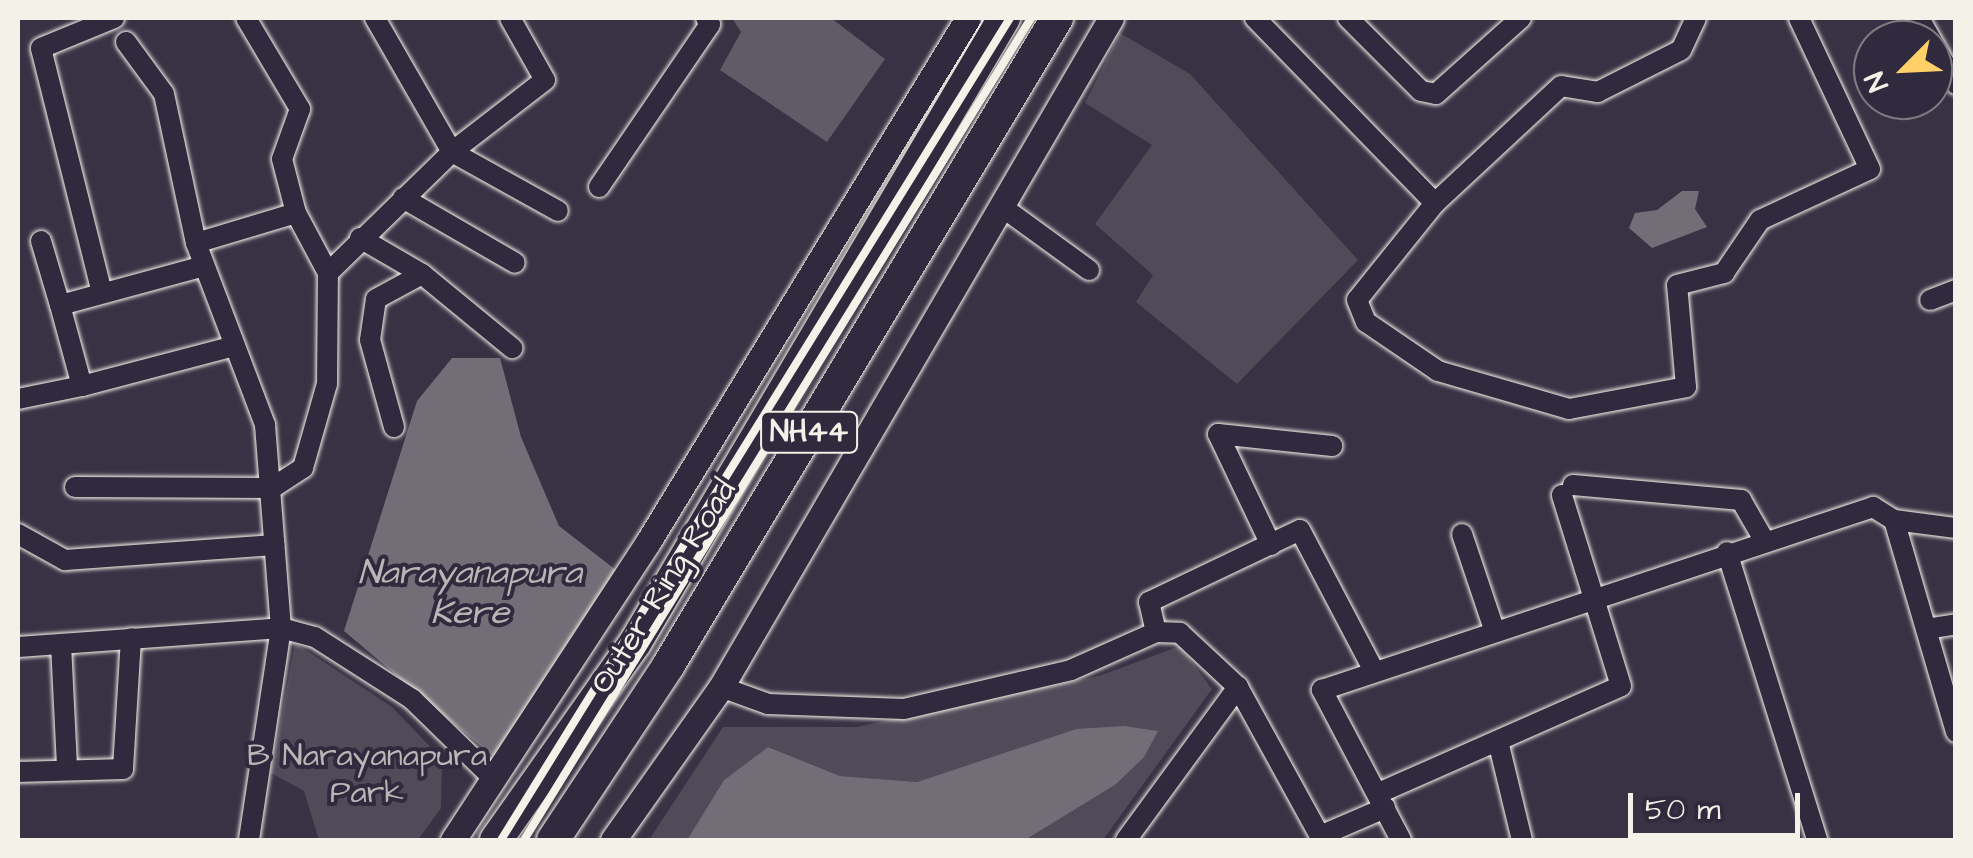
<!DOCTYPE html>
<html>
<head>
<meta charset="utf-8">
<style>
  body { margin:0 }
  #map { position:relative; width:1973px; height:858px; overflow:hidden; background:#373244; font-family:"Architects Daughter",sans-serif }
  div>[style] { position:absolute }
  .green>* { inset:0; background:#504b59 }
  .water>* { inset:0; background:#726e77 }
  .building>* { inset:0; background:#5f5c67 }
  .roads { filter:drop-shadow(0 0 2px #f4f1e8) drop-shadow(0 0 2px #f4f1e8) }
  .minor>* { height:20px; margin:-10px; padding:0 10px; transform-origin:10px; border-radius:10px; background:#2f2a3d }
  .tertiary>* { height:25px; margin:-12.5px; padding:0 12.5px; transform-origin:12.5px; border-radius:12.5px; background:#2f2a3d }
  .trunk>* { height:32px; margin:-16px; padding:0 16px; transform-origin:16px; border-radius:16px; background:#2f2a3d }
  .rail>* { height:8px; margin:-4px; padding:0 4px; transform-origin:4px; border-radius:4px; background:#f4f1e8 }
  span { translate:-50% -50%; white-space:nowrap; text-align:center; line-height:1.15; -webkit-text-stroke:8px #2f2a3d; paint-order:stroke }
  .shield-label span { padding:2px 8px; background:#2f2a3d; border:2px solid; border-radius:8px; -webkit-text-stroke-width:0 }
  .shield-label { font-size:30px; color:#f4f1e8; font-weight:700 }
  .street-label { font-size:32px; color:#f4f1e8 }
  .park-label { font-size:32px; color:#bbb7b6 }
  .water-label { font-size:35px; color:#bab6b5; font-style:italic }
  .frame { position:absolute; inset:0; border:20px solid #f4f1e8; pointer-events:none }
  .north { position:absolute; left:1853px; top:20px; width:100px; height:100px; box-sizing:border-box; background:#2f2a3d; border:2px solid #7e7a81; border-radius:50%; rotate:246deg; font-size:28px; font-weight:700; line-height:40px; text-align:center; color:#f4f1e8 }
  .north::after { content:''; display:block; margin:auto; width:35px; height:45px; background:#ffd166; clip-path:polygon(50% 0,100% 100%,50% 72%,0 100%) }
  .scale { position:absolute; left:1628px; top:793px; width:172px; height:45px; box-sizing:border-box; border:5px solid #f4f1e8; border-top:0; padding-left:12px; font-size:30px; line-height:35px; white-space:nowrap; color:#f4f1e8; -webkit-text-stroke:8px #2f2a3d; paint-order:stroke }
</style>
</head>
<body>
<div id="map">
  <div class="green">
    <i style="clip-path:polygon(1120px 33px,1190px 74px,1358px 260px,1237px 384px,1136px 302px,1153px 275px,1095px 224px,1152px 145px,1085px 103px)"></i>
    <i style="clip-path:polygon(295px 643px,392px 707px,442px 759px,441px 808px,418px 840px,319px 840px,304px 791px,271px 773px)"></i>
    <i style="clip-path:polygon(1180px 646px,1212px 689px,1103px 840px,1025px 840px,1115px 785px,1076px 729px,917px 782px,840px 776px,768px 747px,724px 780px,687px 840px,649px 840px,723px 727px,857px 727px,1099px 676px)"></i>
  </div>
  <div class="water">
    <i style="clip-path:polygon(1682px 191px,1699px 191px,1695px 209px,1707px 227px,1652px 248px,1629px 228px,1635px 213px,1657px 210px)"></i>
    <i style="clip-path:polygon(452px 358px,500px 358px,521px 437px,559px 526px,616px 570px,495px 758px,344px 631px,417px 401px)"></i>
    <i style="clip-path:polygon(1124px 726px,1158px 731px,1144px 757px,1115px 785px,1025px 840px,687px 840px,724px 780px,768px 747px,840px 776px,917px 782px,1076px 729px)"></i>
  </div>
  <div class="building">
    <i style="clip-path:polygon(732px 18px,831px 18px,885px 59px,827px 142px,720px 70px,741px 32px)"></i>
  </div>
  <div class="roads">
    <div class="minor">
      <i style="left:246px;top:18px;width:106px;rotate:59.3deg"></i>
      <i style="left:300px;top:109px;width:53px;rotate:109.8deg"></i>
      <i style="left:282px;top:159px;width:56px;rotate:75.5deg"></i>
      <i style="left:296px;top:213px;width:68px;rotate:61.9deg"></i>
      <i style="left:510px;top:18px;width:71px;rotate:60.6deg"></i>
      <i style="left:545px;top:80px;width:118px;rotate:142.3deg"></i>
      <i style="left:452px;top:152px;width:121px;rotate:29.1deg"></i>
      <i style="left:1255px;top:18px;width:258px;rotate:45.8deg"></i>
      <i style="left:1348px;top:18px;width:103px;rotate:45deg"></i>
      <i style="left:1421px;top:91px;width:15px;rotate:11deg"></i>
      <i style="left:1436px;top:94px;width:114px;rotate:-41.8deg"></i>
      <i style="left:1696px;top:18px;width:35px;rotate:115deg"></i>
      <i style="left:1681px;top:50px;width:93px;rotate:153.2deg"></i>
      <i style="left:1598px;top:92px;width:37px;rotate:-171deg"></i>
      <i style="left:1561px;top:86px;width:172px;rotate:137.1deg"></i>
      <i style="left:1435px;top:203px;width:124px;rotate:128.8deg"></i>
      <i style="left:1357px;top:300px;width:24px;rotate:68deg"></i>
      <i style="left:1366px;top:322px;width:87px;rotate:34.2deg"></i>
      <i style="left:1438px;top:371px;width:136px;rotate:16.2deg"></i>
      <i style="left:1569px;top:409px;width:119px;rotate:-10.6deg"></i>
      <i style="left:1686px;top:387px;width:102px;rotate:-95deg"></i>
      <i style="left:1677px;top:285px;width:49px;rotate:-14.3deg"></i>
      <i style="left:1724px;top:273px;width:64px;rotate:-55.8deg"></i>
      <i style="left:1760px;top:220px;width:121px;rotate:-24.9deg"></i>
      <i style="left:1870px;top:169px;width:167px;rotate:-115.2deg"></i>
      <i style="left:1919px;top:18px;width:76px;rotate:60.7deg"></i>
      <i style="left:126px;top:42px;width:64px;rotate:53.8deg"></i>
      <i style="left:164px;top:94px;width:152px;rotate:77.9deg"></i>
      <i style="left:196px;top:243px;width:195px;rotate:69.2deg"></i>
      <i style="left:265px;top:425px;width:204px;rotate:85.5deg"></i>
      <i style="left:281px;top:628px;width:214px;rotate:98.6deg"></i>
      <i style="left:599px;top:187px;width:197px;rotate:-55.7deg"></i>
      <i style="left:710px;top:24px;width:7px;rotate:-124deg"></i>
      <i style="left:403px;top:198px;width:129px;rotate:30.1deg"></i>
      <i style="left:1005px;top:209px;width:104px;rotate:36deg"></i>
      <i style="left:360px;top:238px;width:72px;rotate:30.1deg"></i>
      <i style="left:422px;top:274px;width:117px;rotate:39.4deg"></i>
      <i style="left:41px;top:241px;width:67px;rotate:73.5deg"></i>
      <i style="left:196px;top:243px;width:104px;rotate:-16.7deg"></i>
      <i style="left:204px;top:266px;width:149px;rotate:164.8deg"></i>
      <i style="left:60px;top:305px;width:84px;rotate:74.8deg"></i>
      <i style="left:82px;top:386px;width:158px;rotate:-14.7deg"></i>
      <i style="left:102px;top:293px;width:252px;rotate:-104deg"></i>
      <i style="left:41px;top:48px;width:79px;rotate:-22.3deg"></i>
      <i style="left:1930px;top:300px;width:28px;rotate:-21deg"></i>
      <i style="left:18px;top:399px;width:65px;rotate:-11.5deg"></i>
      <i style="left:394px;top:427px;width:90px;rotate:-105.4deg"></i>
      <i style="left:370px;top:340px;width:41px;rotate:-81.7deg"></i>
      <i style="left:376px;top:299px;width:52px;rotate:-28.5deg"></i>
      <i style="left:1573px;top:485px;width:169px;rotate:5.1deg"></i>
      <i style="left:1741px;top:500px;width:46px;rotate:60.1deg"></i>
      <i style="left:75px;top:487px;width:197px;rotate:0.3deg"></i>
      <i style="left:272px;top:488px;width:37px;rotate:-33deg"></i>
      <i style="left:303px;top:468px;width:87px;rotate:-74.1deg"></i>
      <i style="left:327px;top:384px;width:111px;rotate:-89.5deg"></i>
      <i style="left:328px;top:273px;width:173px;rotate:-44.3deg"></i>
      <i style="left:452px;top:152px;width:155px;rotate:-119.9deg"></i>
      <i style="left:1894px;top:520px;width:63px;rotate:7.4deg"></i>
      <i style="left:18px;top:534px;width:54px;rotate:29deg"></i>
      <i style="left:65px;top:560px;width:210px;rotate:-4.1deg"></i>
      <i style="left:1462px;top:534px;width:100px;rotate:71.4deg"></i>
      <i style="left:1271px;top:545px;width:123px;rotate:-115.5deg"></i>
      <i style="left:1218px;top:434px;width:115px;rotate:6deg"></i>
      <i style="left:1727px;top:552px;width:302px;rotate:72.6deg"></i>
      <i style="left:1926px;top:629px;width:30px;rotate:-9deg"></i>
      <i style="left:1156px;top:632px;width:31px;rotate:-103deg"></i>
      <i style="left:1149px;top:602px;width:167px;rotate:-25.5deg"></i>
      <i style="left:1300px;top:530px;width:157px;rotate:62.3deg"></i>
      <i style="left:61px;top:644px;width:123px;rotate:87.2deg"></i>
      <i style="left:18px;top:647px;width:264px;rotate:-4.1deg"></i>
      <i style="left:281px;top:628px;width:35px;rotate:15deg"></i>
      <i style="left:315px;top:637px;width:115px;rotate:32.6deg"></i>
      <i style="left:412px;top:699px;width:116px;rotate:44.3deg"></i>
      <i style="left:721px;top:687px;width:50px;rotate:19.9deg"></i>
      <i style="left:768px;top:704px;width:136px;rotate:2.1deg"></i>
      <i style="left:904px;top:709px;width:171px;rotate:-13.1deg"></i>
      <i style="left:1071px;top:670px;width:93px;rotate:-24.1deg"></i>
      <i style="left:1156px;top:632px;width:24px;rotate:2deg"></i>
      <i style="left:1180px;top:633px;width:79px;rotate:43deg"></i>
      <i style="left:1238px;top:687px;width:170px;rotate:61.2deg"></i>
      <i style="left:1320px;top:836px;width:71px;rotate:-23.3deg"></i>
      <i style="left:1498px;top:741px;width:102px;rotate:76.4deg"></i>
      <i style="left:18px;top:772px;width:105px;rotate:-1.6deg"></i>
      <i style="left:123px;top:769px;width:131px;rotate:-86.5deg"></i>
      <i style="left:1381px;top:792px;width:262px;rotate:-23.8deg"></i>
      <i style="left:1621px;top:686px;width:200px;rotate:-107.2deg"></i>
      <i style="left:1126px;top:840px;width:190px;rotate:-53.8deg"></i>
      <i style="left:1401px;top:840px;width:170px;rotate:-117.8deg"></i>
      <i style="left:1322px;top:690px;width:581px;rotate:-18.37deg"></i>
      <i style="left:1873px;top:507px;width:25px;rotate:32deg"></i>
      <i style="left:1894px;top:520px;width:221px;rotate:73.7deg"></i>
    </div>
    <div class="tertiary">
      <i style="left:453px;top:840px;width:356px;rotate:-56.8deg"></i>
      <i style="left:648px;top:542px;width:614px;rotate:-58.59deg"></i>
      <i style="left:613px;top:840px;width:187px;rotate:-54.8deg"></i>
      <i style="left:721px;top:687px;width:774px;rotate:-59.76deg"></i>
    </div>
    <div class="trunk">
      <i style="left:496px;top:840px;width:241px;rotate:-54.8deg"></i>
      <i style="left:635px;top:643px;width:726px;rotate:-59.44deg"></i>
      <i style="left:553px;top:840px;width:209px;rotate:-56.5deg"></i>
      <i style="left:668px;top:666px;width:756px;rotate:-59.02deg"></i>
    </div>
  </div>
  <div class="rail">
    <i style="left:501px;top:840px;width:967px;rotate:-58.23deg"></i>
    <i style="left:524px;top:840px;width:966px;rotate:-58.33deg"></i>
  </div>
  <div class="shield-label">
    <span style="left:809px;top:432px">NH44</span>
  </div>
  <div class="street-label">
    <span style="left:664px;top:587px;rotate:-58deg">Outer Ring Road</span>
  </div>
  <div class="park-label">
    <span style="left:367px;top:775px">B Narayanapura<br>Park</span>
  </div>
  <div class="water-label">
    <span style="left:470px;top:593px">Narayanapura<br>Kere</span>
  </div>
  <div class="frame"></div>
  <div class="north">N</div>
  <div class="scale">50 m</div>
</div>
</body>
</html>
